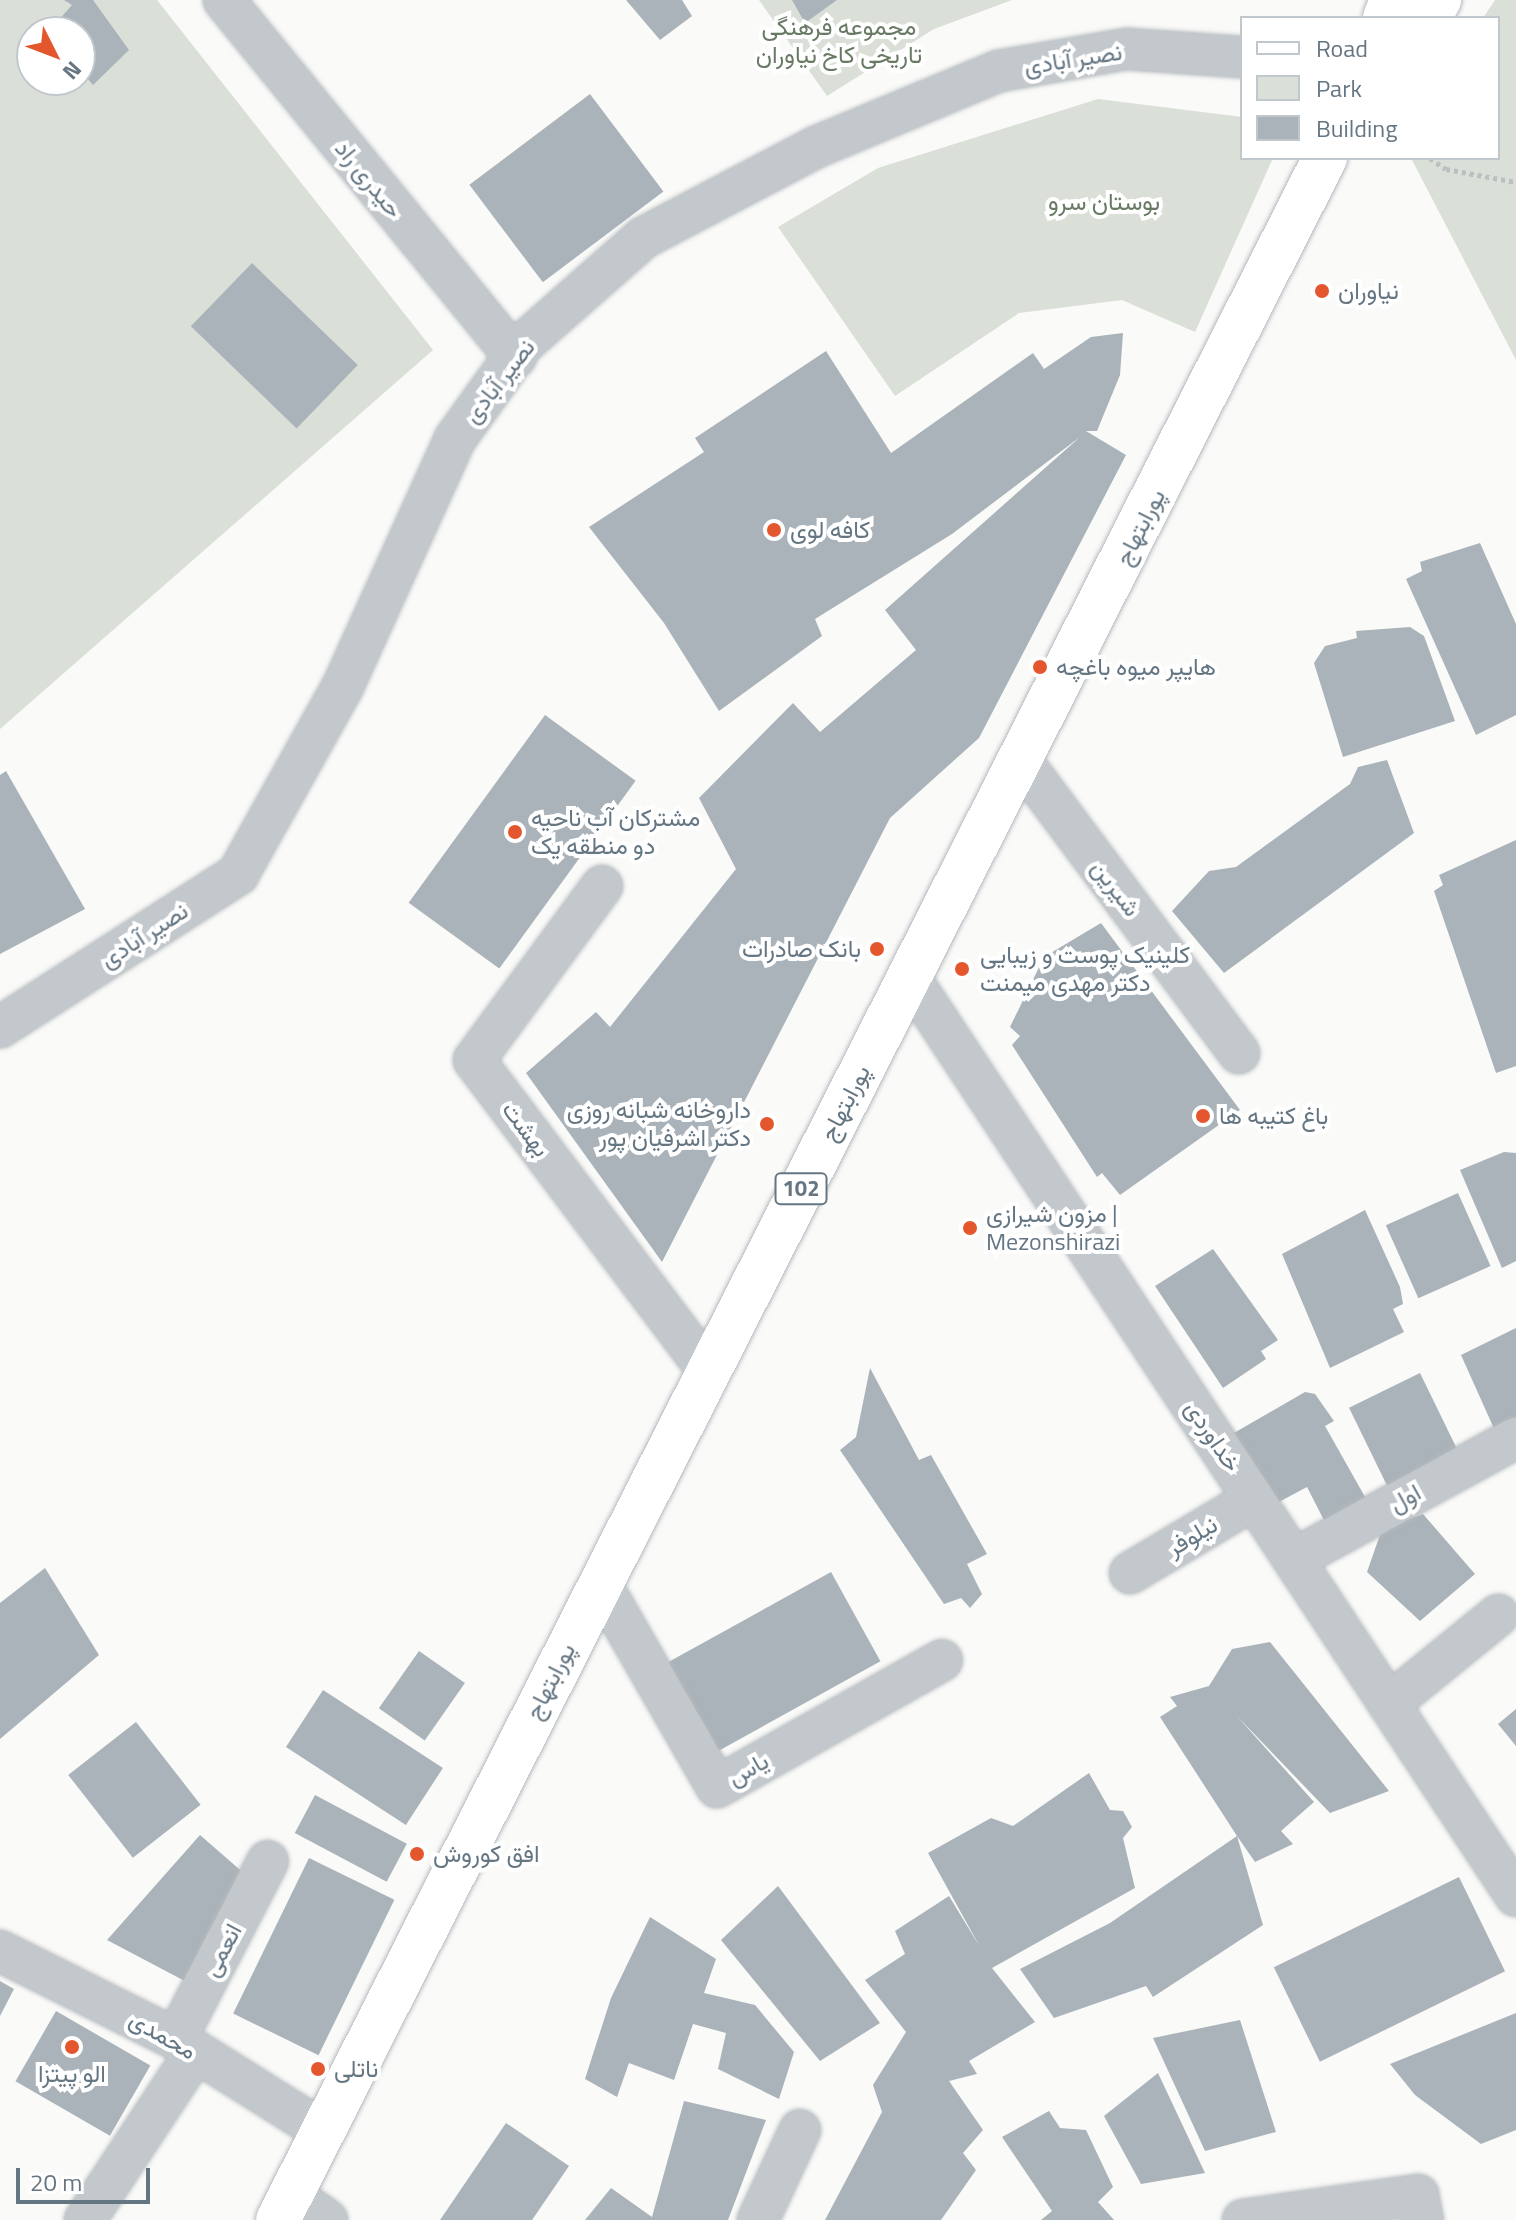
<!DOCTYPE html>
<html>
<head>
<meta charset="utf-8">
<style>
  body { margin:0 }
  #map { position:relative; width:1516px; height:2220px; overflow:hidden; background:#fafaf8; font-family:"Titillium Web",Vazirmatn,sans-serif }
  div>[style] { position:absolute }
  .green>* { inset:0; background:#dadfd7 }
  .building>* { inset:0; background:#aab3b9; transform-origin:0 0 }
  .path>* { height:5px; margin-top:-2.5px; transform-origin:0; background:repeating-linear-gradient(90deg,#bbbfc2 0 4px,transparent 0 8px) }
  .roads { filter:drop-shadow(0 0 2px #b5babe) drop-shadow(0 0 2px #b5babe) }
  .minor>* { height:40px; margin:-20px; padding:0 20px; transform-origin:20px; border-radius:20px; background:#c3c8cc }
  .primary>* { height:44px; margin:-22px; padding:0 22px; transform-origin:22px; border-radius:22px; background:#fff }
  .dots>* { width:22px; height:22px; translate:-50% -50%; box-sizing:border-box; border:4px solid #fff; border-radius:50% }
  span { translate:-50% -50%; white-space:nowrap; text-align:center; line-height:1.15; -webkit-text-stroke:8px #fff; paint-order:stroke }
  .shield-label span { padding:2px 6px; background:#fff; border:2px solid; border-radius:6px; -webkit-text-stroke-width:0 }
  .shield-label { font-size:22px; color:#657683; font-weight:700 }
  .park-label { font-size:24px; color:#687a64 }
  .street-label { font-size:24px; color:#657683 }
  .poi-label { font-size:24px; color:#657683 }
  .left { translate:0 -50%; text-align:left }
  .right { translate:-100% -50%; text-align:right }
  .legend { position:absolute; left:1240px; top:16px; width:260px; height:144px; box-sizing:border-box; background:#fff; border:2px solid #c1c8cd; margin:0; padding:10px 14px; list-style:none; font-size:24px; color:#657683 }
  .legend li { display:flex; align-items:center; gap:16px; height:40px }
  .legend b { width:40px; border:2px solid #c1c8cd }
  .north { position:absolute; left:16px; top:16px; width:80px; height:80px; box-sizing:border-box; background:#fff; border:2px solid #c1c8cd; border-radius:50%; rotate:132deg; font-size:22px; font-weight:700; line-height:32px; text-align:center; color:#657683 }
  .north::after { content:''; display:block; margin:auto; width:28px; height:36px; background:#e4572e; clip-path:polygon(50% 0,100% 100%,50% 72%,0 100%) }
  .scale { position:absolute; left:16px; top:2168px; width:134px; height:36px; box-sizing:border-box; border:4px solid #657683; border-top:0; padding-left:10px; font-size:24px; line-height:28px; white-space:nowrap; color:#657683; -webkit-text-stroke:6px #fff; paint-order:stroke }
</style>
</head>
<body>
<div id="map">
  <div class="green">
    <i style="clip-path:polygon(evenodd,0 0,157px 0,433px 350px,0 729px,0 0,32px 32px,80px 32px,80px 80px,32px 80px,32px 32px)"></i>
    <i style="clip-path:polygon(759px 0,1012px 0,934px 29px,827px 96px)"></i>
    <i style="clip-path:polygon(1495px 0,1516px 0,1516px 360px,1412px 160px,1498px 158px,1498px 18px,1483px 18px)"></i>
    <i style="clip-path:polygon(1098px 99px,1242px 117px,1242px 158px,1273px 158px,1195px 332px,1122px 300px,1019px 313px,895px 396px,778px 227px,878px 168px)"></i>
  </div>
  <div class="building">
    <i style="clip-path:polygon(64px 0,93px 0,129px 50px,93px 85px,80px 70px,80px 32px,48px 32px,72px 5px)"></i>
    <i style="clip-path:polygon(626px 0,682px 0,692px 16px,660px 40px)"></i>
    <i style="clip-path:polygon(792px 0,837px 0,805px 23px)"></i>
    <i style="left:590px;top:94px;width:122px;height:151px;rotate:53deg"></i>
    <i style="left:252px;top:263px;width:147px;height:88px;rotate:44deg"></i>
    <i style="clip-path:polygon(1123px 333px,1120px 375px,1097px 431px,1086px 431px,1126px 455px,979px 738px,890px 818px,662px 1262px,526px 1073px,596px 1012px,610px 1027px,736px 869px,699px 798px,793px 703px,820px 732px,916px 650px,885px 610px,1080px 437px,952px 534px,815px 619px,822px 636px,719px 711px,664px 623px,589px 527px,704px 452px,695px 438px,826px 351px,891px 453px,1033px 353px,1044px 369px,1091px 337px)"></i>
    <i style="clip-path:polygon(1480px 543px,1516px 624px,1516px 715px,1476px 735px,1406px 579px,1422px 571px,1420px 562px)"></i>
    <i style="clip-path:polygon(1410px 627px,1424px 636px,1455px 721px,1343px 757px,1314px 663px,1325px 646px,1357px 638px,1356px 631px)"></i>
    <i style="left:545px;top:715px;width:112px;height:232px;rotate:36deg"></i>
    <i style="clip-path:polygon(1387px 760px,1414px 833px,1224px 973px,1172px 911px,1209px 871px,1236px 867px,1350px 784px,1358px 767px)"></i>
    <i style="clip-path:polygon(6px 771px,85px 909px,0 954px,0 775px)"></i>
    <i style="clip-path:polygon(1516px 840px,1516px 1066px,1496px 1073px,1434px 891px,1443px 885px,1439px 875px)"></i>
    <i style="clip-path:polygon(1101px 923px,1240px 1110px,1120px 1195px,1102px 1173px,1097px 1177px,1012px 1045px,1020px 1036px,1010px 1027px,1044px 957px)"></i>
    <i style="clip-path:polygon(1504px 1152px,1516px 1153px,1516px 1261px,1502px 1268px,1460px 1170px)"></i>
    <i style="left:1458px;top:1193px;width:80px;height:79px;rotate:66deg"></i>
    <i style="clip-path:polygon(1365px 1210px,1400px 1287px,1403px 1304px,1393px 1309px,1404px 1332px,1330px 1368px,1282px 1254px)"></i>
    <i style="clip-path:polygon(1213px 1249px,1278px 1340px,1261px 1351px,1266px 1359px,1223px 1388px,1155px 1286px)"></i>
    <i style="clip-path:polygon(1516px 1328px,1516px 1419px,1496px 1433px,1461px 1355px)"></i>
    <i style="clip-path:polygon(870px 1368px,919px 1460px,931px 1455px,987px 1554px,967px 1564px,982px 1594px,970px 1608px,961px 1598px,944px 1604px,840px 1450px,856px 1437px)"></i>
    <i style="left:1420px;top:1373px;width:90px;height:79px;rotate:64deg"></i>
    <i style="clip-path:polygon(1305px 1392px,1315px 1394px,1334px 1421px,1325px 1426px,1369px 1504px,1328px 1528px,1307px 1487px,1277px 1503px,1234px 1433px)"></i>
    <i style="clip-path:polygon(1423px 1514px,1475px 1574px,1420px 1621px,1367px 1572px,1382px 1529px)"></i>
    <i style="clip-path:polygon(45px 1568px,99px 1655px,0 1739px,0 1603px)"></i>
    <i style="left:831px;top:1572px;width:102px;height:190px;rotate:61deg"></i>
    <i style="clip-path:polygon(1270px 1642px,1389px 1791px,1330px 1813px,1236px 1715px,1314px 1802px,1281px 1831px,1293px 1844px,1255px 1862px,1237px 1836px,1263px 1925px,1153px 1997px,1146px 1986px,1054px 2018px,1020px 1969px,1110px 1923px,1237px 1836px,1160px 1717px,1177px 1706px,1170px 1697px,1209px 1686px,1232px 1649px)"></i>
    <i style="left:419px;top:1651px;width:56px;height:70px;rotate:35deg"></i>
    <i style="left:323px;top:1690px;width:143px;height:68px;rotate:33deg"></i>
    <i style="clip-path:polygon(1516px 1709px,1516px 1746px,1498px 1724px)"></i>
    <i style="left:136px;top:1722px;width:105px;height:86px;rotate:52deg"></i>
    <i style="clip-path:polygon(1089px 1773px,1110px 1810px,1123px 1811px,1132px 1827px,1123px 1838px,1135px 1888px,992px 1968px,1035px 2022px,969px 2061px,977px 2074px,949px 2081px,983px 2130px,963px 2153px,976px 2170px,941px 2220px,825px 2220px,882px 2112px,873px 2085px,906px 2032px,865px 1980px,905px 1954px,895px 1931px,949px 1896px,980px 1947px,928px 1853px,991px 1818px,1013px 1826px)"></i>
    <i style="left:315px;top:1795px;width:104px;height:43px;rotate:28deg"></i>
    <i style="clip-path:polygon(200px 1835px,254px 1882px,198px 1988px,107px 1940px)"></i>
    <i style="left:309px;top:1858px;width:95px;height:173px;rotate:26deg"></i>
    <i style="left:1459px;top:1877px;width:105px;height:206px;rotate:64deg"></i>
    <i style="clip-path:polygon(778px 1886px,880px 2023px,820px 2061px,721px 1940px)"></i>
    <i style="clip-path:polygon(650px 1917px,716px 1959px,704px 1993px,755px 2005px,794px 2052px,779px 2099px,718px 2069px,726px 2033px,693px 2024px,674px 2080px,629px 2063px,617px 2097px,585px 2079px,611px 1998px)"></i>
    <i style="clip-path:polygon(0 1981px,14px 1989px,0 2016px)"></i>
    <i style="left:56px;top:2011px;width:109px;height:81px;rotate:30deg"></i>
    <i style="clip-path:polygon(1516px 2013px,1516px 2130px,1481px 2144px,1415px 2095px,1390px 2064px)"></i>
    <i style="clip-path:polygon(1240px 2020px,1276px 2132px,1205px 2151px,1153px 2038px)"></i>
    <i style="clip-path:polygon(1158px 2073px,1205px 2173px,1141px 2184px,1104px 2116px)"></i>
    <i style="clip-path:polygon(684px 2101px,766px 2120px,728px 2220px,585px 2220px,611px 2188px,652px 2217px)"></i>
    <i style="clip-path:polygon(1049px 2111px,1060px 2128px,1086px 2130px,1113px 2187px,1098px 2202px,1114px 2220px,1041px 2220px,1052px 2211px,1002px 2137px)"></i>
    <i style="clip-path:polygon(506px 2123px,569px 2166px,532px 2220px,440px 2220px)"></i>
  </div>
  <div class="path">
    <i style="left:1430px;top:158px;width:19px;rotate:35deg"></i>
    <i style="left:1446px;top:169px;width:71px;rotate:10.5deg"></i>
  </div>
  <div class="roads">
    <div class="minor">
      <i style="left:224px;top:0;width:461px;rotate:50.8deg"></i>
      <i style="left:1022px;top:762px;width:363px;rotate:53.3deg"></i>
      <i style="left:602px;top:886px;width:216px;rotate:126.3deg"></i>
      <i style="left:474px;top:1060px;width:389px;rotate:53deg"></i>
      <i style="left:909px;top:977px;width:1101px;rotate:56.56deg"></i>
      <i style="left:0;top:1027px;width:283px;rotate:-32.7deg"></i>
      <i style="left:238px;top:874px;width:215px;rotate:-60.8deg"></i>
      <i style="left:343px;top:686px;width:271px;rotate:-65.6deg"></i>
      <i style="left:455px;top:439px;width:118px;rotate:-54.3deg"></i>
      <i style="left:524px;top:343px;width:159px;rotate:-41.4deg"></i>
      <i style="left:643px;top:238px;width:195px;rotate:-27.7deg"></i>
      <i style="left:816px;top:147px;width:198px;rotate:-22.6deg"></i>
      <i style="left:999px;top:71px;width:130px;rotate:-9.8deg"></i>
      <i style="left:1127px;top:49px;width:115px;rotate:4deg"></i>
      <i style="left:1294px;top:1559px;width:253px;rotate:-28.6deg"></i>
      <i style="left:1130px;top:1573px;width:144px;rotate:-30.8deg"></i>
      <i style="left:600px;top:1583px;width:235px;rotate:60.2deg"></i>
      <i style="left:717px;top:1787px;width:258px;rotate:-29.4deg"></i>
      <i style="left:1389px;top:1704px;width:141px;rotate:-39.2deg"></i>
      <i style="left:0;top:1951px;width:197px;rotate:26.6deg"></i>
      <i style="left:176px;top:2039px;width:171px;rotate:32.1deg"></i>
      <i style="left:176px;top:2039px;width:200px;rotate:-62.7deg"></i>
      <i style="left:290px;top:2194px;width:45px;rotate:35.1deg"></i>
      <i style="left:85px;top:2220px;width:200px;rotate:-56.6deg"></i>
      <i style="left:758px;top:2220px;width:99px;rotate:-65deg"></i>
      <i style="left:1243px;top:2220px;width:177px;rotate:-8.1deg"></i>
      <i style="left:1418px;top:2195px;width:25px;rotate:79deg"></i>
    </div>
    <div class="primary">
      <i style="left:1385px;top:18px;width:19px;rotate:-69deg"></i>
      <i style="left:1429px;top:18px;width:21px;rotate:-61deg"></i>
      <i style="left:278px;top:2220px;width:2313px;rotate:-63.08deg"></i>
    </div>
  </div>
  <div class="dots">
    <i style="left:1322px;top:291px;background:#e4572e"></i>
    <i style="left:774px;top:530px;background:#e4572e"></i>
    <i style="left:1040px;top:667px;background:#e4572e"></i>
    <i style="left:515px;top:832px;background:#e4572e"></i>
    <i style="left:877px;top:949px;background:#e4572e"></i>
    <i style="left:962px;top:969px;background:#e4572e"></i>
    <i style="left:1203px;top:1116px;background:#e4572e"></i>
    <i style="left:767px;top:1124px;background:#e4572e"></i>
    <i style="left:970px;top:1228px;background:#e4572e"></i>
    <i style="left:417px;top:1854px;background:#e4572e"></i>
    <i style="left:72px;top:2047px;background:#e4572e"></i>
    <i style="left:318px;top:2069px;background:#e4572e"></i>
  </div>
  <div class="shield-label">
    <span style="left:801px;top:1189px">102</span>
  </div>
  <div class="park-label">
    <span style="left:839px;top:41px">مجموعه فرهنگی<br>تاریخی کاخ نیاوران</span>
    <span style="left:1104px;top:202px">بوستان سرو</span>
  </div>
  <div class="street-label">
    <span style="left:1073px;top:59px;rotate:-9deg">نصیر آبادی</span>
    <span style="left:369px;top:179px;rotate:51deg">حیدری راد</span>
    <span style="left:499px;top:381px;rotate:-52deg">نصیر آبادی</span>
    <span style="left:1140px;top:527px;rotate:-63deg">پورابتهاج</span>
    <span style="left:1116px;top:888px;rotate:53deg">شیرین</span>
    <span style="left:144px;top:935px;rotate:-33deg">نصیر آبادی</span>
    <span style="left:845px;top:1103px;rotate:-63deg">پورابتهاج</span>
    <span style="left:526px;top:1129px;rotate:53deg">بهشت</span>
    <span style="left:1213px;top:1436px;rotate:56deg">خداوردی</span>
    <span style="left:1405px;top:1498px;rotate:-29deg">اول</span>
    <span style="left:1192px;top:1536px;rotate:-31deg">نیلوفر</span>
    <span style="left:550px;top:1681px;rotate:-63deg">پورابتهاج</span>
    <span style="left:748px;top:1769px;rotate:-29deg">یاس</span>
    <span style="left:222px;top:1950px;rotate:-62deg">انعمی</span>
    <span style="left:163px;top:2035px;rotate:30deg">محمدی</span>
  </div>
  <div class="poi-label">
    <span class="left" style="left:1338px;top:291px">نیاوران</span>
    <span class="left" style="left:790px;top:530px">کافه لوی</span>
    <span class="left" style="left:1056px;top:667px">هایپر میوه باغچه</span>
    <span class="left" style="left:531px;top:832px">مشترکان آب ناحیه<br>دو منطقه یک</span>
    <span class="right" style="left:861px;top:949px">بانک صادرات</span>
    <span class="left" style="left:980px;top:969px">کلینیک پوست و زیبایی<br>دکتر مهدی میمنت</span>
    <span class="right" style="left:751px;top:1124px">داروخانه شبانه روزی<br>دکتر اشرفیان پور</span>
    <span class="left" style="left:1219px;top:1116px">باغ کتیبه ها</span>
    <span class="left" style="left:986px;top:1228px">مزون شيرازی |<br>Mezonshirazi</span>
    <span class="left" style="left:433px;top:1854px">افق کوروش</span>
    <span class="left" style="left:334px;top:2069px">ناتلی</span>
    <span style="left:72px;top:2074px">الو پیتزا</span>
  </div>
  <ul class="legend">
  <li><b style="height:10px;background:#fff"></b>Road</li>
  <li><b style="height:22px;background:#dadfd7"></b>Park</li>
  <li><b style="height:22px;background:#aab3b9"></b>Building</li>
  </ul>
  <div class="north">N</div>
  <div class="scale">20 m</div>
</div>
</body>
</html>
